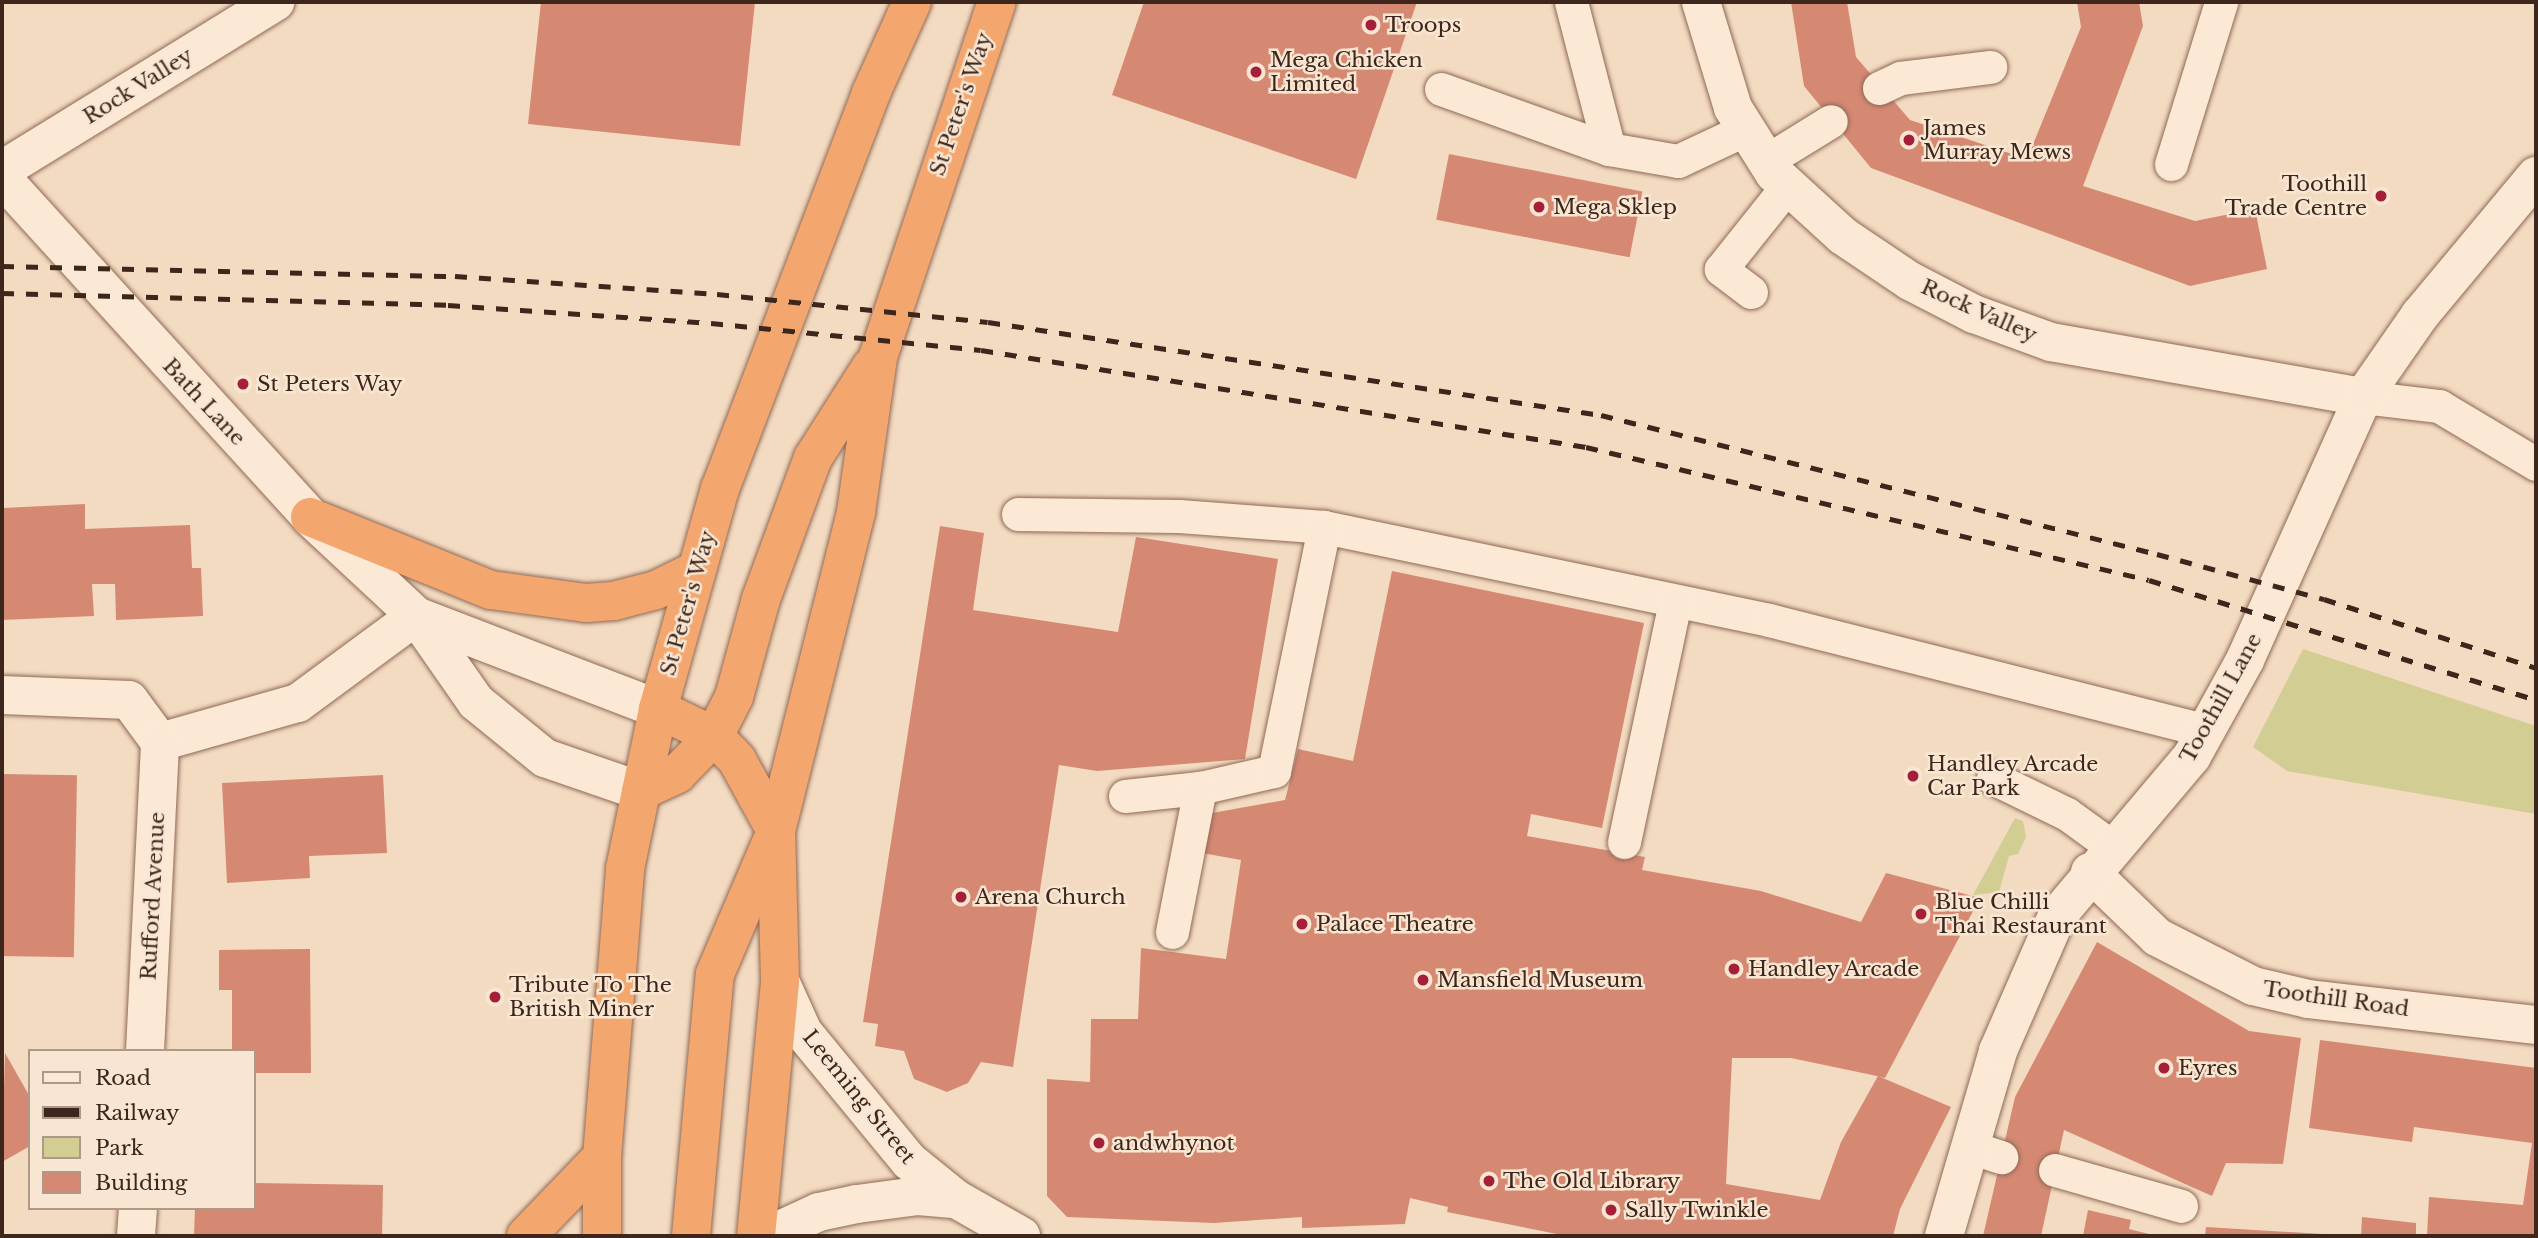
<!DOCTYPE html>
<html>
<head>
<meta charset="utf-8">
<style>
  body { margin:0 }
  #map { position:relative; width:2538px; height:1238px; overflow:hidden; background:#f3dbc1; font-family:"Libre Baskerville",serif }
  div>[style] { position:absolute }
  .green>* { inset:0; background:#d2ce93 }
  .building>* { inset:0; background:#d58973; transform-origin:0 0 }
  .roads { filter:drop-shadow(0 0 2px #8f6956) drop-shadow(0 0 2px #8f6956) }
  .service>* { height:33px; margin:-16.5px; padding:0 16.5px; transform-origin:16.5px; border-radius:16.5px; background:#fce9d5 }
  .minor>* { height:38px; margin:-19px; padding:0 19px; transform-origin:19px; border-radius:19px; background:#fce9d5 }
  .secondary>* { height:38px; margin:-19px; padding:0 19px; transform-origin:19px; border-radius:19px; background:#fce9d5 }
  .trunk>* { height:38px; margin:-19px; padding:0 19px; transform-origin:19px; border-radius:19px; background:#f3a66e }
  .rail>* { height:5px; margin-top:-2.5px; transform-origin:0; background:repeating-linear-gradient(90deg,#3d261c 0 12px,transparent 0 24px) }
  .dots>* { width:19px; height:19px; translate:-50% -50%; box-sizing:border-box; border:4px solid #f9e6d2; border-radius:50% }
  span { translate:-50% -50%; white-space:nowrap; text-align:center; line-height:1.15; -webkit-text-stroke:5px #f9e6d2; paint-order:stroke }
  .poi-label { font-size:21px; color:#3d261c }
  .left { translate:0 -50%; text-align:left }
  .right { translate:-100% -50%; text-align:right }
  .street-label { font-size:21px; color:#3d261c }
  .frame { position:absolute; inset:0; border:4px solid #3d261c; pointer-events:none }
  .legend { position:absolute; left:28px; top:1049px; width:228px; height:161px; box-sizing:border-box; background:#f9e6d2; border:2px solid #ae9989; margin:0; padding:9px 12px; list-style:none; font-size:21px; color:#3d261c }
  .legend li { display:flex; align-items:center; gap:14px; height:35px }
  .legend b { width:35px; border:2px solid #ae9989 }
</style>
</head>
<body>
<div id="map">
  <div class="green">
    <i style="clip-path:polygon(2303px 649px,2536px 726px,2536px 814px,2287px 771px,2253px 747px)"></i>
    <i style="clip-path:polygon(2015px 818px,2023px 821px,2026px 837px,2018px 854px,2009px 856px,1999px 892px,1973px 895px)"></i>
  </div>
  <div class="building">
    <i style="clip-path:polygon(541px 2px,755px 2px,740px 146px,528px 124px)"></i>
    <i style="clip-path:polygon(1144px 2px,1417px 2px,1356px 179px,1112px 95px)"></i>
    <i style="clip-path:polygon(1791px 2px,1847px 2px,1856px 57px,1910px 120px,2027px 159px,2081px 27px,2077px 2px,2139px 2px,2143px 26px,2083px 186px,2195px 221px,2255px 209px,2267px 269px,2190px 286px,1871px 168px,1804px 86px)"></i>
    <i style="left:1449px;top:154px;width:197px;height:67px;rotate:11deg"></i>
    <i style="clip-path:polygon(85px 504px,85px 529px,190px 525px,192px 568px,201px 568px,203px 616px,116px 620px,115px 584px,92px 584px,94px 616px,2px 620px,3px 508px)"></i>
    <i style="clip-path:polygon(940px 526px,984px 533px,973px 610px,1118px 632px,1136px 537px,1278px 559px,1245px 759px,1097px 771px,1059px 765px,1013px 1067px,981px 1062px,968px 1083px,947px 1092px,914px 1079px,904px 1051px,875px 1046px,878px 1024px,863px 1022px)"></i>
    <i style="clip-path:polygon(1392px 571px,1644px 623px,1602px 828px,1531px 814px,1527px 836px,1645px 857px,1642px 870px,1761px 891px,1861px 922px,1886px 873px,1980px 898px,1885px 1078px,1877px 1076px,1791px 1058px,1732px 1058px,1726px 1184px,1820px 1200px,1841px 1142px,1878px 1076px,1951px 1107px,1900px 1209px,1893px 1236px,1567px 1236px,1447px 1212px,1448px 1207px,1410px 1198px,1405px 1224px,1302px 1228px,1302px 1217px,1214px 1223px,1067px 1217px,1047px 1196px,1047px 1079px,1090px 1082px,1091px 1019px,1138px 1019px,1141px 948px,1226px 959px,1241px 860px,1202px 853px,1212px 813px,1285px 800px,1298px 749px,1353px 761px)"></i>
    <i style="left:2px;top:774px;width:75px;height:182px;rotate:1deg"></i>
    <i style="clip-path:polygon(383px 775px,387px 853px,309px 856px,310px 878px,227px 883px,222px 783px)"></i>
    <i style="clip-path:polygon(2097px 942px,2249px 1031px,2301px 1038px,2283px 1164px,2226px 1163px,2212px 1196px,2064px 1130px,2041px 1236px,1983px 1236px,2015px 1097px)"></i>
    <i style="clip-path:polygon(310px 949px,311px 1073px,254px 1073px,254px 1051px,232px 1051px,232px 990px,219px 990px,219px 950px)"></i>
    <i style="clip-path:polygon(2320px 1040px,2536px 1068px,2536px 1236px,2427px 1236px,2429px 1197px,2523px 1205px,2532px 1143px,2414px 1127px,2412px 1142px,2309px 1128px)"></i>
    <i style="clip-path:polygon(5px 1053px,30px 1097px,30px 1146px,2px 1162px)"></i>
    <i style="clip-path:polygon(254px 1183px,383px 1185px,382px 1236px,194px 1236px,195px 1208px,254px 1208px)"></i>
    <i style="clip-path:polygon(2088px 1210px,2131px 1220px,2129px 1229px,2157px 1236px,2083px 1236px)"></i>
    <i style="clip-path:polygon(2362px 1217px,2416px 1223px,2416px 1236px,2361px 1236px)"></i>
    <i style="clip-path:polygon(2206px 1227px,2323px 1234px,2323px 1236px,2205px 1236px)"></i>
  </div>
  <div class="roads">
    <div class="service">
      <i style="left:1571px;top:2px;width:152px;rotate:75.5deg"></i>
      <i style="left:1879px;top:88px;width:23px;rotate:-25deg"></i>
      <i style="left:1900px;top:78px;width:91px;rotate:-7deg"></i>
      <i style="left:1441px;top:89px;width:178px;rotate:19.7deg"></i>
      <i style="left:1609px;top:149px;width:70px;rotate:9.9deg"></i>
      <i style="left:1678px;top:161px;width:75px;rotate:-25.2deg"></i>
      <i style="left:1766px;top:161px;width:76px;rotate:-31.6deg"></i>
      <i style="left:2171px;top:164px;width:170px;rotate:-72.8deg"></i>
      <i style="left:1751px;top:292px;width:38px;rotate:-143deg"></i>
      <i style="left:1721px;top:269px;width:107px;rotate:-51.4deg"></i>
      <i style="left:2363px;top:397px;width:77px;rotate:6.8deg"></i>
      <i style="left:2439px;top:406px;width:113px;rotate:30.9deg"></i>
      <i style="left:1018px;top:514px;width:161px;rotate:0.7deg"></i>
      <i style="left:1179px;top:516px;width:145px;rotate:4.3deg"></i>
      <i style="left:1324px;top:527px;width:455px;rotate:11.8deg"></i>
      <i style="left:1769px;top:620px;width:452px;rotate:14.2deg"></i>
      <i style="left:1993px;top:778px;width:82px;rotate:25.9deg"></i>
      <i style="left:2067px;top:814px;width:58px;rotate:35.9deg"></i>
      <i style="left:1125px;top:796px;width:75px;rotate:-6.1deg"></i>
      <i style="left:1200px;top:788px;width:76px;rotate:-12.9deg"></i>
      <i style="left:1274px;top:771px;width:249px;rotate:-78.4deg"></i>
      <i style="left:1624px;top:842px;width:245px;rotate:-78deg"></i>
      <i style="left:1172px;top:932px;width:147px;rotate:-79deg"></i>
      <i style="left:1970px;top:1147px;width:33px;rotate:18deg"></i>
      <i style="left:2055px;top:1170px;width:131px;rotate:15.9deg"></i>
    </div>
    <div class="minor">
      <i style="left:1701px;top:2px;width:111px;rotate:73.2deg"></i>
      <i style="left:1733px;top:108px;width:77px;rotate:57.8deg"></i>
      <i style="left:1774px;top:173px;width:93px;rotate:42.4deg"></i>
      <i style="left:1843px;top:236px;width:81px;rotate:33.9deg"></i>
      <i style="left:1910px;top:281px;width:72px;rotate:27.3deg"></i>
      <i style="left:1974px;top:314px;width:82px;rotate:20deg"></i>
      <i style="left:2051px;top:342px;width:317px;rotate:10deg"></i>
      <i style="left:2px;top:170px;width:321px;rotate:-31.6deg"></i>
      <i style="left:2px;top:695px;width:127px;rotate:2.3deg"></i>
      <i style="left:129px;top:700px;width:52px;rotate:53.6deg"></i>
      <i style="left:160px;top:742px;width:143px;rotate:-15.8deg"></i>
      <i style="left:298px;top:703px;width:147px;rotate:-36.4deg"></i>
      <i style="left:2090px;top:872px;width:93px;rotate:44.1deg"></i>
      <i style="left:2157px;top:937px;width:108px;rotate:27deg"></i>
      <i style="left:2253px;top:986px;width:57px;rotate:13.3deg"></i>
      <i style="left:2308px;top:999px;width:229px;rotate:6.5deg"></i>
      <i style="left:780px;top:981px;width:56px;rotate:65.7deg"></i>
      <i style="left:803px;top:1032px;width:167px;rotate:50.6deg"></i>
      <i style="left:909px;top:1161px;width:60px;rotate:39deg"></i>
      <i style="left:956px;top:1199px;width:75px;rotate:29.6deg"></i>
      <i style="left:145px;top:1051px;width:309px;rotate:-87.2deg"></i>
      <i style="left:136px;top:1236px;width:28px;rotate:-86deg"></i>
      <i style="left:767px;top:1236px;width:57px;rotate:-24.8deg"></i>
      <i style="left:819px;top:1212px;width:39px;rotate:-12deg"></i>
      <i style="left:857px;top:1204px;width:62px;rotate:-7.5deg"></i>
      <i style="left:918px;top:1196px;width:38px;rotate:5deg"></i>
      <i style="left:1944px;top:1236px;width:193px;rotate:-73.7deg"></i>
      <i style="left:1998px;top:1051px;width:147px;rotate:-66.4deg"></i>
      <i style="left:2057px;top:916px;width:209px;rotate:-49.8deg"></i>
      <i style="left:2192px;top:756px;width:110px;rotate:-61.1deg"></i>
      <i style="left:2245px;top:660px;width:288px;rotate:-65.8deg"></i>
      <i style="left:2363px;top:397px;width:100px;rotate:-55.2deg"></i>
      <i style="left:2420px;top:315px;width:181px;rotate:-50.2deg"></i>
    </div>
    <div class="secondary">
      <i style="left:2px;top:178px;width:458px;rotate:47.7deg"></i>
      <i style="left:310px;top:517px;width:145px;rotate:43deg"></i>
      <i style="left:416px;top:616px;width:105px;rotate:55.1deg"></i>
      <i style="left:476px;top:702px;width:89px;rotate:39.1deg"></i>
      <i style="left:545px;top:758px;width:102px;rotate:19deg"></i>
      <i style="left:416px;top:616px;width:259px;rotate:21deg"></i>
    </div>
    <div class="trunk">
      <i style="left:310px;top:517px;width:195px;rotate:22deg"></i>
      <i style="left:491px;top:590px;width:96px;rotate:7.8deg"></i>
      <i style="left:586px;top:603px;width:28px;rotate:-4deg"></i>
      <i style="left:614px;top:601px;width:43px;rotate:-14.7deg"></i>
      <i style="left:656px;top:590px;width:43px;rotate:-26deg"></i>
      <i style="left:658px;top:709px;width:62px;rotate:25.7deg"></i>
      <i style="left:714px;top:736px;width:33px;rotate:46deg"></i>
      <i style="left:737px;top:760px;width:81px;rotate:61.2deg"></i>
      <i style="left:641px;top:791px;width:40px;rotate:-25deg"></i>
      <i style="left:677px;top:774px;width:53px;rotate:-45.8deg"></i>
      <i style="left:714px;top:736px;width:44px;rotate:-62.9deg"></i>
      <i style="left:734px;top:697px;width:102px;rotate:-74.6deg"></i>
      <i style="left:761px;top:599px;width:150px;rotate:-69.8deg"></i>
      <i style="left:813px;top:458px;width:108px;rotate:-57.5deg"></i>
      <i style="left:526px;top:1236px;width:110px;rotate:-46.1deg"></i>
      <i style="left:602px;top:1236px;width:79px;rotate:-90deg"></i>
      <i style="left:602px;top:1157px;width:289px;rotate:-85.4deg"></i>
      <i style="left:625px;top:869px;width:163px;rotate:-78.3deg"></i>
      <i style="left:658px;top:709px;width:229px;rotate:-74.3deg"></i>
      <i style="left:720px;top:489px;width:424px;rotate:-69.1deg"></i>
      <i style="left:871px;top:93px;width:100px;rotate:-65.7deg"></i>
      <i style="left:691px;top:1236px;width:263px;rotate:-84.8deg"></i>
      <i style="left:715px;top:974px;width:142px;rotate:-66.9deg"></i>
      <i style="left:756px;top:1236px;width:256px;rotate:-84.6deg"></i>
      <i style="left:780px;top:981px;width:150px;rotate:-91.5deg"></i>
      <i style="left:776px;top:831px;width:329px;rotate:-75.9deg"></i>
      <i style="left:856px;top:512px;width:157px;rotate:-81.9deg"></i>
      <i style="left:878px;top:357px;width:374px;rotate:-71.5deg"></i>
    </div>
  </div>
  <div class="rail">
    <i style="left:2px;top:266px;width:453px;rotate:1.3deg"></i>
    <i style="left:455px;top:276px;width:263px;rotate:3.9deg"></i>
    <i style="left:717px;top:294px;width:272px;rotate:5.9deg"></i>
    <i style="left:988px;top:322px;width:620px;rotate:8.63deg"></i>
    <i style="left:1601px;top:415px;width:573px;rotate:14.04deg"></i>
    <i style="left:2157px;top:554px;width:173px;rotate:15.1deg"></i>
    <i style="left:2324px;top:599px;width:223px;rotate:18deg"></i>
    <i style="left:2px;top:293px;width:446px;rotate:1.5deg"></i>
    <i style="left:448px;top:305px;width:264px;rotate:3.9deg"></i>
    <i style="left:711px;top:323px;width:271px;rotate:5.7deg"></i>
    <i style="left:981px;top:350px;width:613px;rotate:9.11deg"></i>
    <i style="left:1586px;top:447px;width:578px;rotate:13.29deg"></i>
    <i style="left:2149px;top:580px;width:405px;rotate:17.2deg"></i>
  </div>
  <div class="dots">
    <i style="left:1371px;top:25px;background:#a51f39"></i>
    <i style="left:1256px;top:72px;background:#a51f39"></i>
    <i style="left:1909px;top:140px;background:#a51f39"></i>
    <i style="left:2381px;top:196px;background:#a51f39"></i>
    <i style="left:1539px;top:207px;background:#a51f39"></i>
    <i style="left:243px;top:384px;background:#a51f39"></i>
    <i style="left:1913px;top:776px;background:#a51f39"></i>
    <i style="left:961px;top:897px;background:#a51f39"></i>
    <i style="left:1921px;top:914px;background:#a51f39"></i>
    <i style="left:1302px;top:924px;background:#a51f39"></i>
    <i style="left:1734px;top:969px;background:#a51f39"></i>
    <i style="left:1423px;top:980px;background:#a51f39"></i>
    <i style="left:495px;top:997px;background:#a51f39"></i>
    <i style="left:2164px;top:1068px;background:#a51f39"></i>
    <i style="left:1099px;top:1143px;background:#a51f39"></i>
    <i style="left:1489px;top:1181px;background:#a51f39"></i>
    <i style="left:1611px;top:1210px;background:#a51f39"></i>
  </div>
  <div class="poi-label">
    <span class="left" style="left:1385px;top:25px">Troops</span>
    <span class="left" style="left:1270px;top:72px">Mega Chicken<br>Limited</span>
    <span class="left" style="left:1923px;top:140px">James<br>Murray Mews</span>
    <span class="right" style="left:2367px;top:196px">Toothill<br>Trade Centre</span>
    <span class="left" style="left:1553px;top:207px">Mega Sklep</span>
    <span class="left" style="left:257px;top:384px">St Peters Way</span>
    <span class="left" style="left:1927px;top:776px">Handley Arcade<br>Car Park</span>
    <span class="left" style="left:975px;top:897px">Arena Church</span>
    <span class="left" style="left:1935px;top:914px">Blue Chilli<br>Thai Restaurant</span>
    <span class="left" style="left:1316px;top:924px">Palace Theatre</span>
    <span class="left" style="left:1748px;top:969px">Handley Arcade</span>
    <span class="left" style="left:1437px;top:980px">Mansfield Museum</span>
    <span class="left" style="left:509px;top:997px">Tribute To The<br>British Miner</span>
    <span class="left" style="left:2178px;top:1068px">Eyres</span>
    <span class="left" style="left:1113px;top:1143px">andwhynot</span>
    <span class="left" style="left:1503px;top:1181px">The Old Library</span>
    <span class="left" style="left:1625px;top:1210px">Sally Twinkle</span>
  </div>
  <div class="street-label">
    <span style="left:138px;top:86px;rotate:-32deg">Rock Valley</span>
    <span style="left:961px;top:104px;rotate:-71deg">St Peter's Way</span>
    <span style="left:1979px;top:311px;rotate:24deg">Rock Valley</span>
    <span style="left:204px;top:402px;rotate:47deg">Bath Lane</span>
    <span style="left:688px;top:603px;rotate:-74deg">St Peter's Way</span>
    <span style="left:2221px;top:698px;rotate:-61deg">Toothill Lane</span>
    <span style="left:153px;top:896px;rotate:-87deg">Rufford Avenue</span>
    <span style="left:2336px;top:999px;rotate:8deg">Toothill Road</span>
    <span style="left:859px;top:1097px;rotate:51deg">Leeming Street</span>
  </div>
  <div class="frame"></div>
  <ul class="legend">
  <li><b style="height:9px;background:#fce9d5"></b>Road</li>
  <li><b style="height:9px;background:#3d261c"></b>Railway</li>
  <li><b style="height:19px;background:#d2ce93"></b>Park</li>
  <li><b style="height:19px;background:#d58973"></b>Building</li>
  </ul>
</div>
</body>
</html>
